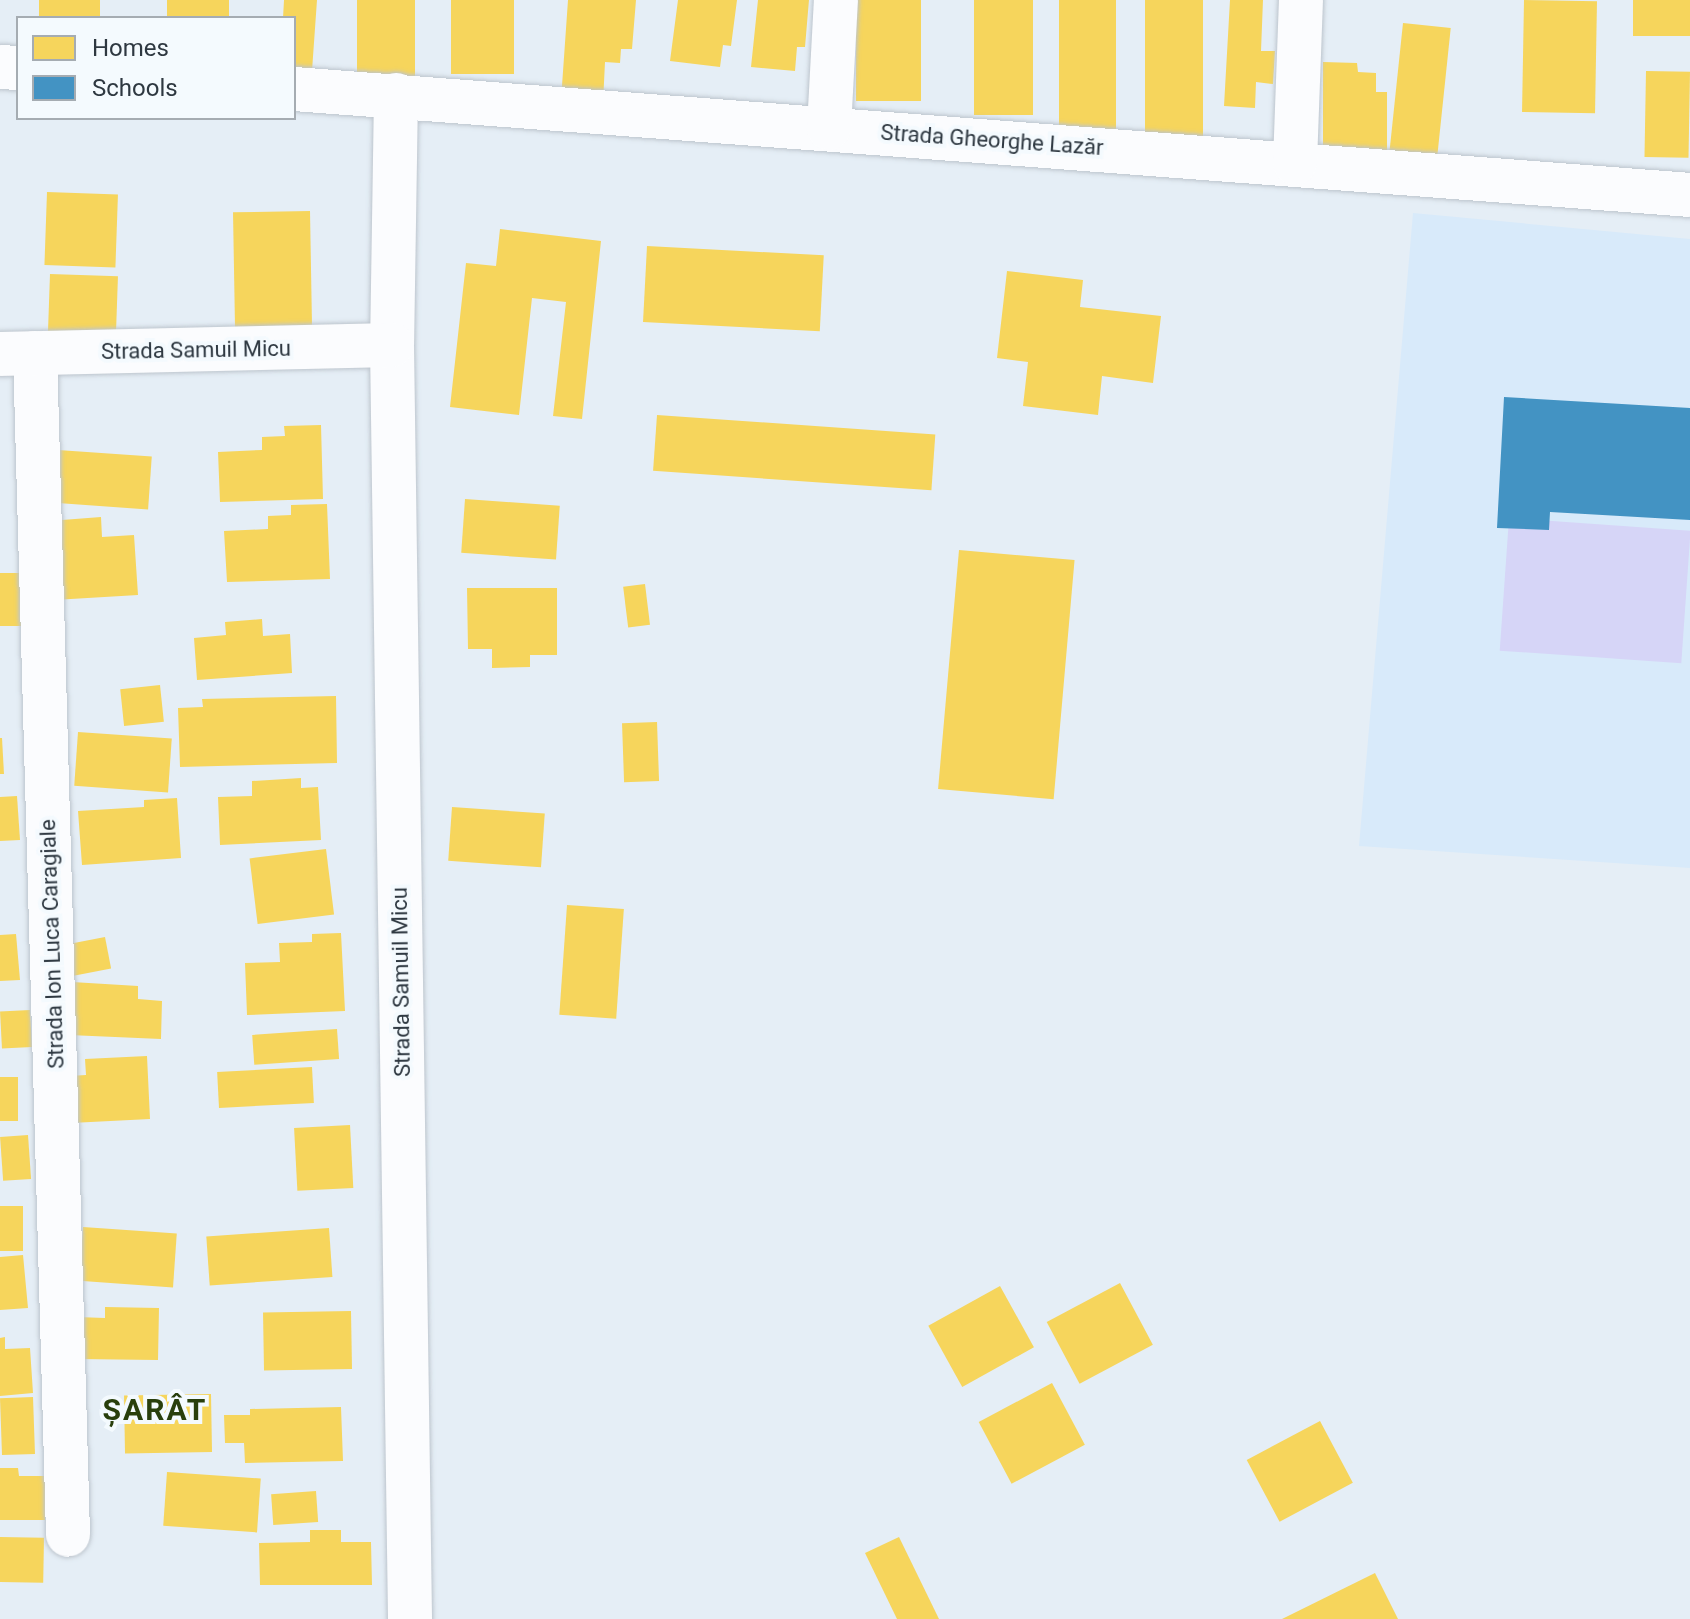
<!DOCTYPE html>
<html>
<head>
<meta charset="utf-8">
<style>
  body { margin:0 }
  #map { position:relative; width:1690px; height:1619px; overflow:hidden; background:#e5eef6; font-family:Roboto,sans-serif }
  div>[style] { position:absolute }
  .built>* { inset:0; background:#d8eafa }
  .green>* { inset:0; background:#d6d5f7; transform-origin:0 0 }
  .homes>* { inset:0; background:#f6d55c; transform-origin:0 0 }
  .schools>* { inset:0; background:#4393c3 }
  .roads { filter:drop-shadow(0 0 2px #bdc5cd) drop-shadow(0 0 2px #bdc5cd) }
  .street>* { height:44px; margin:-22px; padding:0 22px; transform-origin:22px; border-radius:22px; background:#fbfcfe }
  span { translate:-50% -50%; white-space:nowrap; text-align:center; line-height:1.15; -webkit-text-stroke:8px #f4fafe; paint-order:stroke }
  .street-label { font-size:22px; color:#2e3841 }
  .district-label { font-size:30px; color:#293f0c; font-weight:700; letter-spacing:2px }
  .legend { position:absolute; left:16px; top:16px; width:280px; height:104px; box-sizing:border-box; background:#f4fafe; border:2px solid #a5acb2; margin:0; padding:10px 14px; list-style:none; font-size:24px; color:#2e3841 }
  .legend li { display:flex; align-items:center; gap:16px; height:40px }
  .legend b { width:40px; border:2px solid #a5acb2 }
</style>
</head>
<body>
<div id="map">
  <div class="built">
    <i style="clip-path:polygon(1413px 213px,1690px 239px,1690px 868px,1359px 846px)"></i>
  </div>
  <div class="green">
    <i style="left:1509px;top:518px;width:182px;height:133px;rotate:4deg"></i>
  </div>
  <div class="homes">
    <i style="left:39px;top:0;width:61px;height:18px"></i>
    <i style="left:167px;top:0;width:62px;height:18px"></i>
    <i style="clip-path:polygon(284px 0,317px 0,311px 85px,294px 84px,294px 18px,283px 18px)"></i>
    <i style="left:357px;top:0;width:58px;height:78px"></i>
    <i style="left:451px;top:0;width:63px;height:74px"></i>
    <i style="clip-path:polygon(568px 0,636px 0,632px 49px,621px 49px,620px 63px,605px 62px,603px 103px,561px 100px)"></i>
    <i style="clip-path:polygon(678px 0,737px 0,731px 46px,723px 45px,720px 67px,670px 61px)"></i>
    <i style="clip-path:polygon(758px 0,809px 0,805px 47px,797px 47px,795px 71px,751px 67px)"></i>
    <i style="left:856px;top:0;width:65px;height:101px"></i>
    <i style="left:974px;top:0;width:59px;height:115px"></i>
    <i style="left:1059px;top:0;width:57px;height:130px"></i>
    <i style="left:1145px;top:0;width:58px;height:137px"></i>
    <i style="clip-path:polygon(1230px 0,1263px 0,1261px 51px,1275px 51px,1273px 84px,1256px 82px,1255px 108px,1224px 106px)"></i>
    <i style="left:1524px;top:0;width:73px;height:112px;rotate:1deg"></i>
    <i style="left:1633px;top:0;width:57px;height:36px"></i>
    <i style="left:1403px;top:23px;width:48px;height:140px;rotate:6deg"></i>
    <i style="clip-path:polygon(1323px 62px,1357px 63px,1358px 72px,1376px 73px,1376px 92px,1387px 92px,1387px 156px,1323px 155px)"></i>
    <i style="left:1646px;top:71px;width:44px;height:86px;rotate:1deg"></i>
    <i style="left:47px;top:192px;width:71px;height:73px;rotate:2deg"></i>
    <i style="left:310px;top:211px;width:123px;height:77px;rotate:89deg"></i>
    <i style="clip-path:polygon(500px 229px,601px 241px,582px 419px,553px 416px,566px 302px,532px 298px,519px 415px,450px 407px,466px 263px,496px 266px)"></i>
    <i style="left:647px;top:246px;width:177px;height:76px;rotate:3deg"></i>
    <i style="clip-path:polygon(1007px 271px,1083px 280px,1080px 307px,1161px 316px,1153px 383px,1102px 376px,1098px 415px,1023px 406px,1028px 362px,997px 358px)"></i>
    <i style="left:50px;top:274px;width:68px;height:70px;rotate:2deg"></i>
    <i style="left:657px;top:415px;width:279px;height:56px;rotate:4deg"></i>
    <i style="clip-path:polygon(321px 425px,323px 499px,220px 502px,218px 452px,262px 450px,262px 437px,285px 436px,284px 426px)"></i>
    <i style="left:58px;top:450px;width:94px;height:53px;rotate:4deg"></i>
    <i style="left:465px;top:499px;width:95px;height:54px;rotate:4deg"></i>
    <i style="clip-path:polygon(327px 504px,330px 579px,227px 582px,224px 531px,268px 529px,268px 516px,291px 515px,291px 505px)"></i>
    <i style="clip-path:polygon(101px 517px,102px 537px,134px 535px,138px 595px,54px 600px,49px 521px)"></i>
    <i style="left:959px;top:550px;width:116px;height:240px;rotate:5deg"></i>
    <i style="left:0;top:573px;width:23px;height:53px"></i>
    <i style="left:645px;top:584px;width:41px;height:22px;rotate:83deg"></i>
    <i style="clip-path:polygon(467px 588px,557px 588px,557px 655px,530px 655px,530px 667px,492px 668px,492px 649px,468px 649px)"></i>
    <i style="clip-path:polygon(262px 619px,263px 636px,290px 634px,292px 673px,197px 680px,194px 638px,226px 635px,225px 622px)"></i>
    <i style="left:160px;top:685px;width:37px;height:40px;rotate:84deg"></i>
    <i style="clip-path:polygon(336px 696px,337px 763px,180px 767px,178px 708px,203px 707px,202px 699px)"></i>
    <i style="left:657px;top:722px;width:59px;height:35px;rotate:88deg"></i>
    <i style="left:78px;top:732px;width:94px;height:54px;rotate:4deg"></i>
    <i style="clip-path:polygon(0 738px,2px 738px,4px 774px,0 774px)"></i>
    <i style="clip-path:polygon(301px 778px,301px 788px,318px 787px,321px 840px,220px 845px,218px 797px,252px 796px,252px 781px)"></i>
    <i style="clip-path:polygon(17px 796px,20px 840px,0 841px,0 797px)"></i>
    <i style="clip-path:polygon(177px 798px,181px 858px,82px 865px,78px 811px,144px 807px,144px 800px)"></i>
    <i style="left:452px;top:807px;width:93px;height:54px;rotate:4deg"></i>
    <i style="left:326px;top:849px;width:66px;height:77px;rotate:83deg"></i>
    <i style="left:567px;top:905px;width:57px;height:110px;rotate:4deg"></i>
    <i style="clip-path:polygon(341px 933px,345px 1011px,247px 1015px,245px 963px,280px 962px,279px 943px,312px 942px,312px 934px)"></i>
    <i style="clip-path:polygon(16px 934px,20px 980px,0 981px,0 935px)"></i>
    <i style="left:105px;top:937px;width:32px;height:46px;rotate:79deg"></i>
    <i style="clip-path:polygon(72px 982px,138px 986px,138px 999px,162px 1001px,161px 1039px,69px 1035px)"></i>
    <i style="left:30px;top:1010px;width:37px;height:30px;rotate:87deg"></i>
    <i style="left:337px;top:1029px;width:30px;height:85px;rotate:86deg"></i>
    <i style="clip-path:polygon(147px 1056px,150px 1119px,71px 1123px,69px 1076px,86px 1075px,85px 1059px)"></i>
    <i style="left:312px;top:1067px;width:36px;height:95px;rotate:87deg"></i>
    <i style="left:0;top:1077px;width:18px;height:44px"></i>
    <i style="left:350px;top:1125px;width:63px;height:56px;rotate:87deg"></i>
    <i style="left:28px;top:1135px;width:44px;height:28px;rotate:86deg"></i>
    <i style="left:0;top:1206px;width:23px;height:45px"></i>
    <i style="left:83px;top:1227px;width:94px;height:54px;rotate:4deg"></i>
    <i style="left:329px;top:1228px;width:49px;height:123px;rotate:86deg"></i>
    <i style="clip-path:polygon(23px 1255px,28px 1308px,0 1310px,0 1257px)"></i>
    <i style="left:1120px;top:1283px;width:70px;height:83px;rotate:62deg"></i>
    <i style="left:1000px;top:1286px;width:70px;height:82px;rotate:61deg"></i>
    <i style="clip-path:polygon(105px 1307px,159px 1308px,158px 1360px,77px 1359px,77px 1317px,105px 1318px)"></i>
    <i style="left:351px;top:1311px;width:58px;height:88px;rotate:89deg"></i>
    <i style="clip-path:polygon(5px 1337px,5px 1349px,30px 1348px,33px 1393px,0 1396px,0 1338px)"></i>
    <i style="left:1052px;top:1383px;width:70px;height:83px;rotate:62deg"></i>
    <i style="left:211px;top:1394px;width:58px;height:87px;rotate:89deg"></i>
    <i style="left:33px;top:1397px;width:57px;height:33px;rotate:88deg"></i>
    <i style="clip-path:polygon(341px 1407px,343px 1461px,245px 1463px,244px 1443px,225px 1443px,224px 1415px,250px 1415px,250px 1409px)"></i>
    <i style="left:1320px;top:1421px;width:70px;height:83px;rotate:62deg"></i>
    <i style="clip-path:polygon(0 1468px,18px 1468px,19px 1476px,45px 1476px,45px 1520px,0 1520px)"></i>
    <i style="left:167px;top:1472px;width:94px;height:54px;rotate:4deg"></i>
    <i style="left:316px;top:1491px;width:31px;height:45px;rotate:86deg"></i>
    <i style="clip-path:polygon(310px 1530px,341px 1530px,341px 1542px,371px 1542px,372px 1585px,260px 1585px,259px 1543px,310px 1542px)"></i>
    <i style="left:0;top:1537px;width:44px;height:45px;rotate:1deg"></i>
    <i style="clip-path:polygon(899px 1537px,939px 1619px,897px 1619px,865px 1553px)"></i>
    <i style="clip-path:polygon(1375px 1573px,1398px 1619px,1282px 1619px)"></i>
  </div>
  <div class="schools">
    <i style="clip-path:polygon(1504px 397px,1690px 408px,1690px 520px,1550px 512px,1549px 530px,1497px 528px)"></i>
  </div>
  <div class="roads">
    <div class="street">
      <i style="left:0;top:67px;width:18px;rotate:3deg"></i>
      <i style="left:294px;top:89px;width:1400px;rotate:4.34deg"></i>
      <i style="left:396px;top:95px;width:250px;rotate:90.9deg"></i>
      <i style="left:392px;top:345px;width:1274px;rotate:89.19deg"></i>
      <i style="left:829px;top:128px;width:128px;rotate:-86.9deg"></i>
      <i style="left:1295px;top:163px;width:163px;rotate:-87.9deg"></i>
      <i style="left:35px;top:353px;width:1182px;rotate:88.4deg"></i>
      <i style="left:0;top:354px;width:392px;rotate:-1.3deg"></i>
    </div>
  </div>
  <div class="street-label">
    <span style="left:992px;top:140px;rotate:4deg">Strada Gheorghe Lazăr</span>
    <span style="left:196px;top:350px;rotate:-1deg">Strada Samuil Micu</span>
    <span style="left:52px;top:944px;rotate:-92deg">Strada Ion Luca Caragiale</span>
    <span style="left:401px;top:982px;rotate:-91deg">Strada Samuil Micu</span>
  </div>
  <div class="district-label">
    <span style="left:155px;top:1410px">ȘARÂT</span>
  </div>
  <ul class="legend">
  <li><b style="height:22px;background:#f6d55c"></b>Homes</li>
  <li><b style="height:22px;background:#4393c3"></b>Schools</li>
  </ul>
</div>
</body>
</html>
